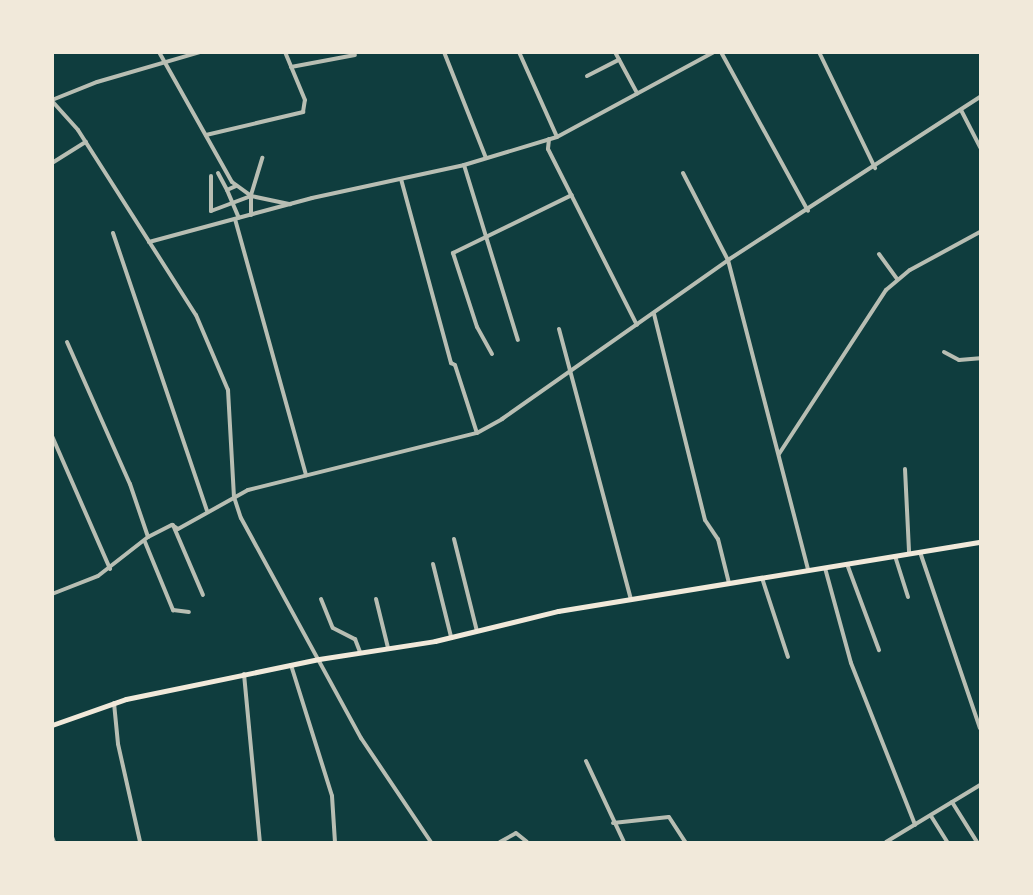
<!DOCTYPE html>
<html>
<head>
<meta charset="utf-8">
<style>
  body { margin:0 }
  #map { position:relative; width:1033px; height:895px; overflow:hidden; background:#0f3d3e; font-family:"Nunito Sans",sans-serif }
  div>[style] { position:absolute }
  .minor>* { height:4px; margin:-2px; padding:0 2px; transform-origin:2px; border-radius:2px; background:#b8beb3 }
  .secondary>* { height:5px; margin:-2.5px; padding:0 2.5px; transform-origin:2.5px; border-radius:2.5px; background:#f1e9da }
  span { translate:-50% -50%; white-space:nowrap; text-align:center; line-height:1.15; -webkit-text-stroke:4.5px #f1e9da; paint-order:stroke }
  .frame { position:absolute; inset:0; border:54px solid #f1e9da; pointer-events:none }
</style>
</head>
<body>
<div id="map">
  <div class="minor">
    <i style="left:159px;top:52px;width:149px;rotate:60.7deg"></i>
    <i style="left:232px;top:182px;width:24px;rotate:36deg"></i>
    <i style="left:251px;top:196px;width:19px;rotate:90deg"></i>
    <i style="left:444px;top:52px;width:114px;rotate:68.4deg"></i>
    <i style="left:519px;top:52px;width:93px;rotate:65.9deg"></i>
    <i style="left:615px;top:52px;width:47px;rotate:61.8deg"></i>
    <i style="left:721px;top:52px;width:181px;rotate:61.3deg"></i>
    <i style="left:819px;top:52px;width:129px;rotate:64.2deg"></i>
    <i style="left:291px;top:67px;width:65px;rotate:-10.6deg"></i>
    <i style="left:587px;top:76px;width:36px;rotate:-27deg"></i>
    <i style="left:52px;top:100px;width:48px;rotate:-21.8deg"></i>
    <i style="left:97px;top:82px;width:107px;rotate:-16.2deg"></i>
    <i style="left:52px;top:101px;width:39px;rotate:48deg"></i>
    <i style="left:78px;top:130px;width:219px;rotate:57.5deg"></i>
    <i style="left:196px;top:315px;width:82px;rotate:66.9deg"></i>
    <i style="left:228px;top:390px;width:107px;rotate:86.8deg"></i>
    <i style="left:234px;top:497px;width:22px;rotate:72deg"></i>
    <i style="left:241px;top:518px;width:251px;rotate:61.4deg"></i>
    <i style="left:361px;top:738px;width:125px;rotate:56.1deg"></i>
    <i style="left:961px;top:110px;width:42px;rotate:62.8deg"></i>
    <i style="left:206px;top:135px;width:100px;rotate:-13.3deg"></i>
    <i style="left:303px;top:112px;width:12px;rotate:-81deg"></i>
    <i style="left:305px;top:100px;width:52px;rotate:-112.6deg"></i>
    <i style="left:549px;top:139px;width:10px;rotate:96deg"></i>
    <i style="left:548px;top:149px;width:197px;rotate:63.2deg"></i>
    <i style="left:52px;top:163px;width:40px;rotate:-32deg"></i>
    <i style="left:464px;top:165px;width:183px;rotate:72.9deg"></i>
    <i style="left:218px;top:173px;width:19px;rotate:62deg"></i>
    <i style="left:227px;top:190px;width:10px;rotate:-24deg"></i>
    <i style="left:683px;top:173px;width:98px;rotate:62.7deg"></i>
    <i style="left:728px;top:260px;width:320px;rotate:75.5deg"></i>
    <i style="left:211px;top:176px;width:35px;rotate:90deg"></i>
    <i style="left:211px;top:211px;width:43px;rotate:-20.6deg"></i>
    <i style="left:251px;top:196px;width:40px;rotate:12deg"></i>
    <i style="left:401px;top:179px;width:191px;rotate:74.8deg"></i>
    <i style="left:451px;top:363px;width:4px;rotate:27deg"></i>
    <i style="left:455px;top:365px;width:71px;rotate:72.1deg"></i>
    <i style="left:227px;top:190px;width:30px;rotate:67deg"></i>
    <i style="left:251px;top:195px;width:39px;rotate:-73deg"></i>
    <i style="left:235px;top:219px;width:266px;rotate:74.5deg"></i>
    <i style="left:113px;top:233px;width:293px;rotate:71.3deg"></i>
    <i style="left:149px;top:242px;width:169px;rotate:-15.1deg"></i>
    <i style="left:312px;top:198px;width:156px;rotate:-12.2deg"></i>
    <i style="left:464px;top:165px;width:97px;rotate:-16.8deg"></i>
    <i style="left:557px;top:137px;width:179px;rotate:-28.4deg"></i>
    <i style="left:879px;top:254px;width:31px;rotate:54deg"></i>
    <i style="left:654px;top:314px;width:212px;rotate:76.1deg"></i>
    <i style="left:705px;top:520px;width:23px;rotate:56deg"></i>
    <i style="left:718px;top:539px;width:45px;rotate:76deg"></i>
    <i style="left:559px;top:329px;width:279px;rotate:75.1deg"></i>
    <i style="left:67px;top:342px;width:155px;rotate:66.1deg"></i>
    <i style="left:130px;top:484px;width:56px;rotate:71.2deg"></i>
    <i style="left:944px;top:352px;width:17px;rotate:28deg"></i>
    <i style="left:959px;top:360px;width:21px;rotate:-5deg"></i>
    <i style="left:492px;top:354px;width:31px;rotate:-119deg"></i>
    <i style="left:477px;top:327px;width:78px;rotate:-108deg"></i>
    <i style="left:453px;top:253px;width:132px;rotate:-26deg"></i>
    <i style="left:52px;top:436px;width:145px;rotate:66.4deg"></i>
    <i style="left:779px;top:454px;width:196px;rotate:-56.9deg"></i>
    <i style="left:886px;top:290px;width:31px;rotate:-40deg"></i>
    <i style="left:910px;top:270px;width:80px;rotate:-28.5deg"></i>
    <i style="left:905px;top:469px;width:83px;rotate:87.2deg"></i>
    <i style="left:173px;top:525px;width:76px;rotate:66.8deg"></i>
    <i style="left:454px;top:539px;width:95px;rotate:76deg"></i>
    <i style="left:145px;top:542px;width:74px;rotate:67.6deg"></i>
    <i style="left:173px;top:610px;width:16px;rotate:7deg"></i>
    <i style="left:920px;top:552px;width:186px;rotate:71.2deg"></i>
    <i style="left:895px;top:556px;width:43px;rotate:72.4deg"></i>
    <i style="left:433px;top:564px;width:75px;rotate:76.1deg"></i>
    <i style="left:847px;top:564px;width:92px;rotate:69.6deg"></i>
    <i style="left:825px;top:568px;width:98px;rotate:74.7deg"></i>
    <i style="left:851px;top:663px;width:174px;rotate:68.4deg"></i>
    <i style="left:762px;top:578px;width:83px;rotate:71.8deg"></i>
    <i style="left:52px;top:594px;width:49px;rotate:-21.4deg"></i>
    <i style="left:98px;top:576px;width:63px;rotate:-38deg"></i>
    <i style="left:148px;top:537px;width:27px;rotate:-27deg"></i>
    <i style="left:172px;top:525px;width:7px;rotate:34deg"></i>
    <i style="left:178px;top:529px;width:80px;rotate:-29.1deg"></i>
    <i style="left:248px;top:490px;width:236px;rotate:-14deg"></i>
    <i style="left:477px;top:433px;width:29px;rotate:-29deg"></i>
    <i style="left:502px;top:419px;width:276px;rotate:-35.1deg"></i>
    <i style="left:728px;top:260px;width:300px;rotate:-32.9deg"></i>
    <i style="left:321px;top:599px;width:31px;rotate:68deg"></i>
    <i style="left:333px;top:628px;width:25px;rotate:27deg"></i>
    <i style="left:355px;top:639px;width:14px;rotate:69deg"></i>
    <i style="left:376px;top:599px;width:50px;rotate:76.2deg"></i>
    <i style="left:291px;top:665px;width:137px;rotate:72.6deg"></i>
    <i style="left:332px;top:796px;width:46px;rotate:86.3deg"></i>
    <i style="left:244px;top:674px;width:169px;rotate:84.6deg"></i>
    <i style="left:114px;top:703px;width:41px;rotate:84.4deg"></i>
    <i style="left:118px;top:744px;width:100px;rotate:77.3deg"></i>
    <i style="left:586px;top:761px;width:89px;rotate:64.9deg"></i>
    <i style="left:952px;top:802px;width:47px;rotate:58deg"></i>
    <i style="left:931px;top:816px;width:31px;rotate:58deg"></i>
    <i style="left:613px;top:823px;width:56px;rotate:-6.1deg"></i>
    <i style="left:669px;top:817px;width:30px;rotate:57deg"></i>
    <i style="left:52px;top:837px;width:5px;rotate:68deg"></i>
    <i style="left:500px;top:842px;width:18px;rotate:-29deg"></i>
    <i style="left:516px;top:833px;width:14px;rotate:39deg"></i>
    <i style="left:886px;top:842px;width:110px;rotate:-31.2deg"></i>
  </div>
  <div class="secondary">
    <i style="left:52px;top:725px;width:78px;rotate:-19.4deg"></i>
    <i style="left:126px;top:699px;width:197px;rotate:-11.7deg"></i>
    <i style="left:319px;top:659px;width:117px;rotate:-8.8deg"></i>
    <i style="left:435px;top:641px;width:127px;rotate:-13.7deg"></i>
    <i style="left:558px;top:611px;width:428px;rotate:-9.3deg"></i>
  </div>
  <div class="frame"></div>
</div>
</body>
</html>
